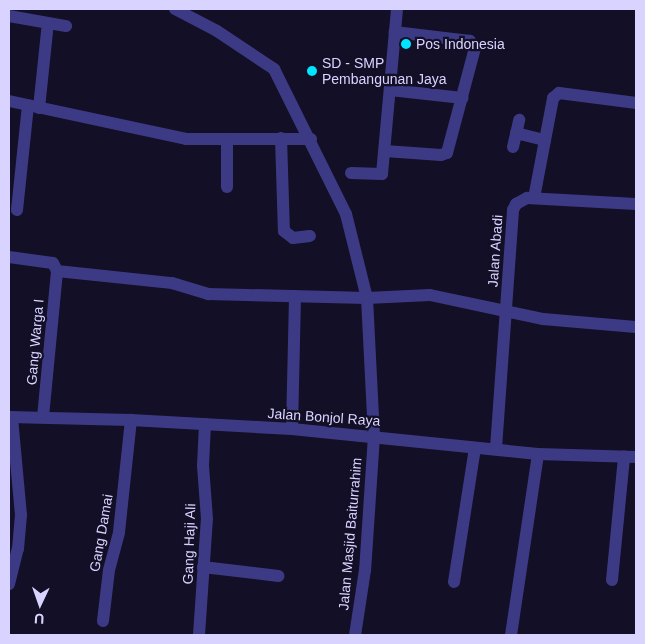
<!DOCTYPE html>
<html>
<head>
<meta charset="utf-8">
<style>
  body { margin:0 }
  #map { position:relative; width:645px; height:644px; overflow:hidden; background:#130f26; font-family:Arial,sans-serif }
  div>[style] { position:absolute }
  .minor>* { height:12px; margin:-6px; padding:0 6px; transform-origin:6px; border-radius:6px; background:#3d3a85 }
  .dots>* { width:14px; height:14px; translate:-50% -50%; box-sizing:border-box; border:2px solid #130f26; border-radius:50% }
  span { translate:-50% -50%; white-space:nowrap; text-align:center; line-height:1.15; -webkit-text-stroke:4.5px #130f26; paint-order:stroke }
  .poi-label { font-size:14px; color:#d9d4ff }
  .left { translate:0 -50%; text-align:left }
  .street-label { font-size:14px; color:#d9d4ff }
  .frame { position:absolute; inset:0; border:10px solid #d9d4ff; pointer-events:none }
  .north { position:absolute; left:15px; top:579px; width:50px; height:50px; -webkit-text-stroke:4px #130f26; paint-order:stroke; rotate:183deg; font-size:14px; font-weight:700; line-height:20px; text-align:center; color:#d9d4ff }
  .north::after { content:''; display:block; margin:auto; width:18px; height:22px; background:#d9d4ff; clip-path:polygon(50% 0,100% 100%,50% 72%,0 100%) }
</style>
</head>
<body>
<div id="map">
  <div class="minor">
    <i style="left:175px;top:9px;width:47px;rotate:27.6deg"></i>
    <i style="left:217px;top:31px;width:69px;rotate:33.7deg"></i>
    <i style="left:274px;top:69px;width:162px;rotate:63.6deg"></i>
    <i style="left:346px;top:214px;width:87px;rotate:76deg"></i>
    <i style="left:367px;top:298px;width:138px;rotate:87.1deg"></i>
    <i style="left:374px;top:436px;width:134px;rotate:93.8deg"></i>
    <i style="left:365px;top:570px;width:66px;rotate:98.7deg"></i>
    <i style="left:9px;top:16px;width:58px;rotate:10deg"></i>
    <i style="left:390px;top:90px;width:73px;rotate:6.3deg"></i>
    <i style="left:9px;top:101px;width:181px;rotate:12.1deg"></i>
    <i style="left:186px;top:139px;width:125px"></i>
    <i style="left:39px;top:108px;width:85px;rotate:-84deg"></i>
    <i style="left:516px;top:133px;width:30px;rotate:14deg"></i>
    <i style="left:281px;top:138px;width:93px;rotate:88.2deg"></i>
    <i style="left:284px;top:231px;width:11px;rotate:38deg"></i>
    <i style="left:293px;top:238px;width:17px;rotate:-7deg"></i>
    <i style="left:227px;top:141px;width:46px;rotate:90deg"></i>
    <i style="left:513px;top:147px;width:28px;rotate:-77deg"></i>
    <i style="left:385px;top:151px;width:56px;rotate:4.1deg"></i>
    <i style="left:441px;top:155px;width:6px;rotate:-18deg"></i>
    <i style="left:447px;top:153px;width:109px;rotate:-75.1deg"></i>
    <i style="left:475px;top:48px;width:9px;rotate:-126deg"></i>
    <i style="left:470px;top:41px;width:76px;rotate:-173.2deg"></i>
    <i style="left:351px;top:173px;width:31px;rotate:2deg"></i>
    <i style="left:382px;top:174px;width:166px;rotate:-84.8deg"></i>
    <i style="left:534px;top:198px;width:102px;rotate:-79.2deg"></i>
    <i style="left:553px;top:98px;width:8px;rotate:-40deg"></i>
    <i style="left:559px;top:93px;width:78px;rotate:7.4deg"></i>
    <i style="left:17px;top:210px;width:105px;rotate:-84deg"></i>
    <i style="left:9px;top:257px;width:44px;rotate:7.8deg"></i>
    <i style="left:53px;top:263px;width:9px;rotate:63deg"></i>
    <i style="left:57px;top:271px;width:116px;rotate:6deg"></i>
    <i style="left:172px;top:283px;width:38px;rotate:17deg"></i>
    <i style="left:208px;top:294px;width:159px;rotate:1.4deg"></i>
    <i style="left:367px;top:298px;width:63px;rotate:-2.7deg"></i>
    <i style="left:430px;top:295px;width:116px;rotate:12deg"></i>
    <i style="left:543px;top:319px;width:93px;rotate:4.9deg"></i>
    <i style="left:9px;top:417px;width:122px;rotate:1.4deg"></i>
    <i style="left:131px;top:420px;width:161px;rotate:3.2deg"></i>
    <i style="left:292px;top:429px;width:247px;rotate:5.8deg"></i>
    <i style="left:538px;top:454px;width:98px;rotate:1.8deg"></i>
    <i style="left:43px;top:417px;width:147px;rotate:-84.5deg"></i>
    <i style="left:292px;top:429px;width:133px;rotate:-88.7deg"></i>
    <i style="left:496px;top:448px;width:239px;rotate:-85.9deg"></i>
    <i style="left:513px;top:210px;width:7px;rotate:-63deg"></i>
    <i style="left:516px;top:204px;width:13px;rotate:-29deg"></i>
    <i style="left:527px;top:198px;width:109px;rotate:3.2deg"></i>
    <i style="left:203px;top:567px;width:76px;rotate:6.8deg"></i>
    <i style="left:612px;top:580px;width:124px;rotate:-84.4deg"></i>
    <i style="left:454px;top:582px;width:136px;rotate:-81.1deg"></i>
    <i style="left:9px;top:584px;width:36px;rotate:-76deg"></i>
    <i style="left:18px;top:549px;width:34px;rotate:-85deg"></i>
    <i style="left:21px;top:515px;width:97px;rotate:-95.3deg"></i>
    <i style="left:103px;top:621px;width:51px;rotate:-83.3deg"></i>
    <i style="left:109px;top:570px;width:39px;rotate:-75deg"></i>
    <i style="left:119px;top:532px;width:113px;rotate:-83.9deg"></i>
    <i style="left:199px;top:635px;width:116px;rotate:-86.1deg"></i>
    <i style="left:207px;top:519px;width:53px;rotate:-94.3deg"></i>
    <i style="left:203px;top:466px;width:42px;rotate:-87.3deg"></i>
    <i style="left:511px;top:635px;width:183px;rotate:-81.5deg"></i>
  </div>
  <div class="dots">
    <i style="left:406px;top:44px;background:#00e5ff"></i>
    <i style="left:312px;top:71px;background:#00e5ff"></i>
  </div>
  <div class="poi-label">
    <span class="left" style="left:416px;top:44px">Pos Indonesia</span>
    <span class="left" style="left:322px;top:71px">SD - SMP<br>Pembangunan Jaya</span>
  </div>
  <div class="street-label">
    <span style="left:495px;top:251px;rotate:-86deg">Jalan Abadi</span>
    <span style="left:35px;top:342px;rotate:-85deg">Gang Warga I</span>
    <span style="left:324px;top:417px;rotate:4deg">Jalan Bonjol Raya</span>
    <span style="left:101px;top:533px;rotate:-80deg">Gang Damai</span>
    <span style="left:350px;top:534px;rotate:-85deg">Jalan Masjid Baiturrahim</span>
    <span style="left:189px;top:544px;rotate:-88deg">Gang Haji Ali</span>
  </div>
  <div class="frame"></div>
  <div class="north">U</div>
</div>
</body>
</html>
